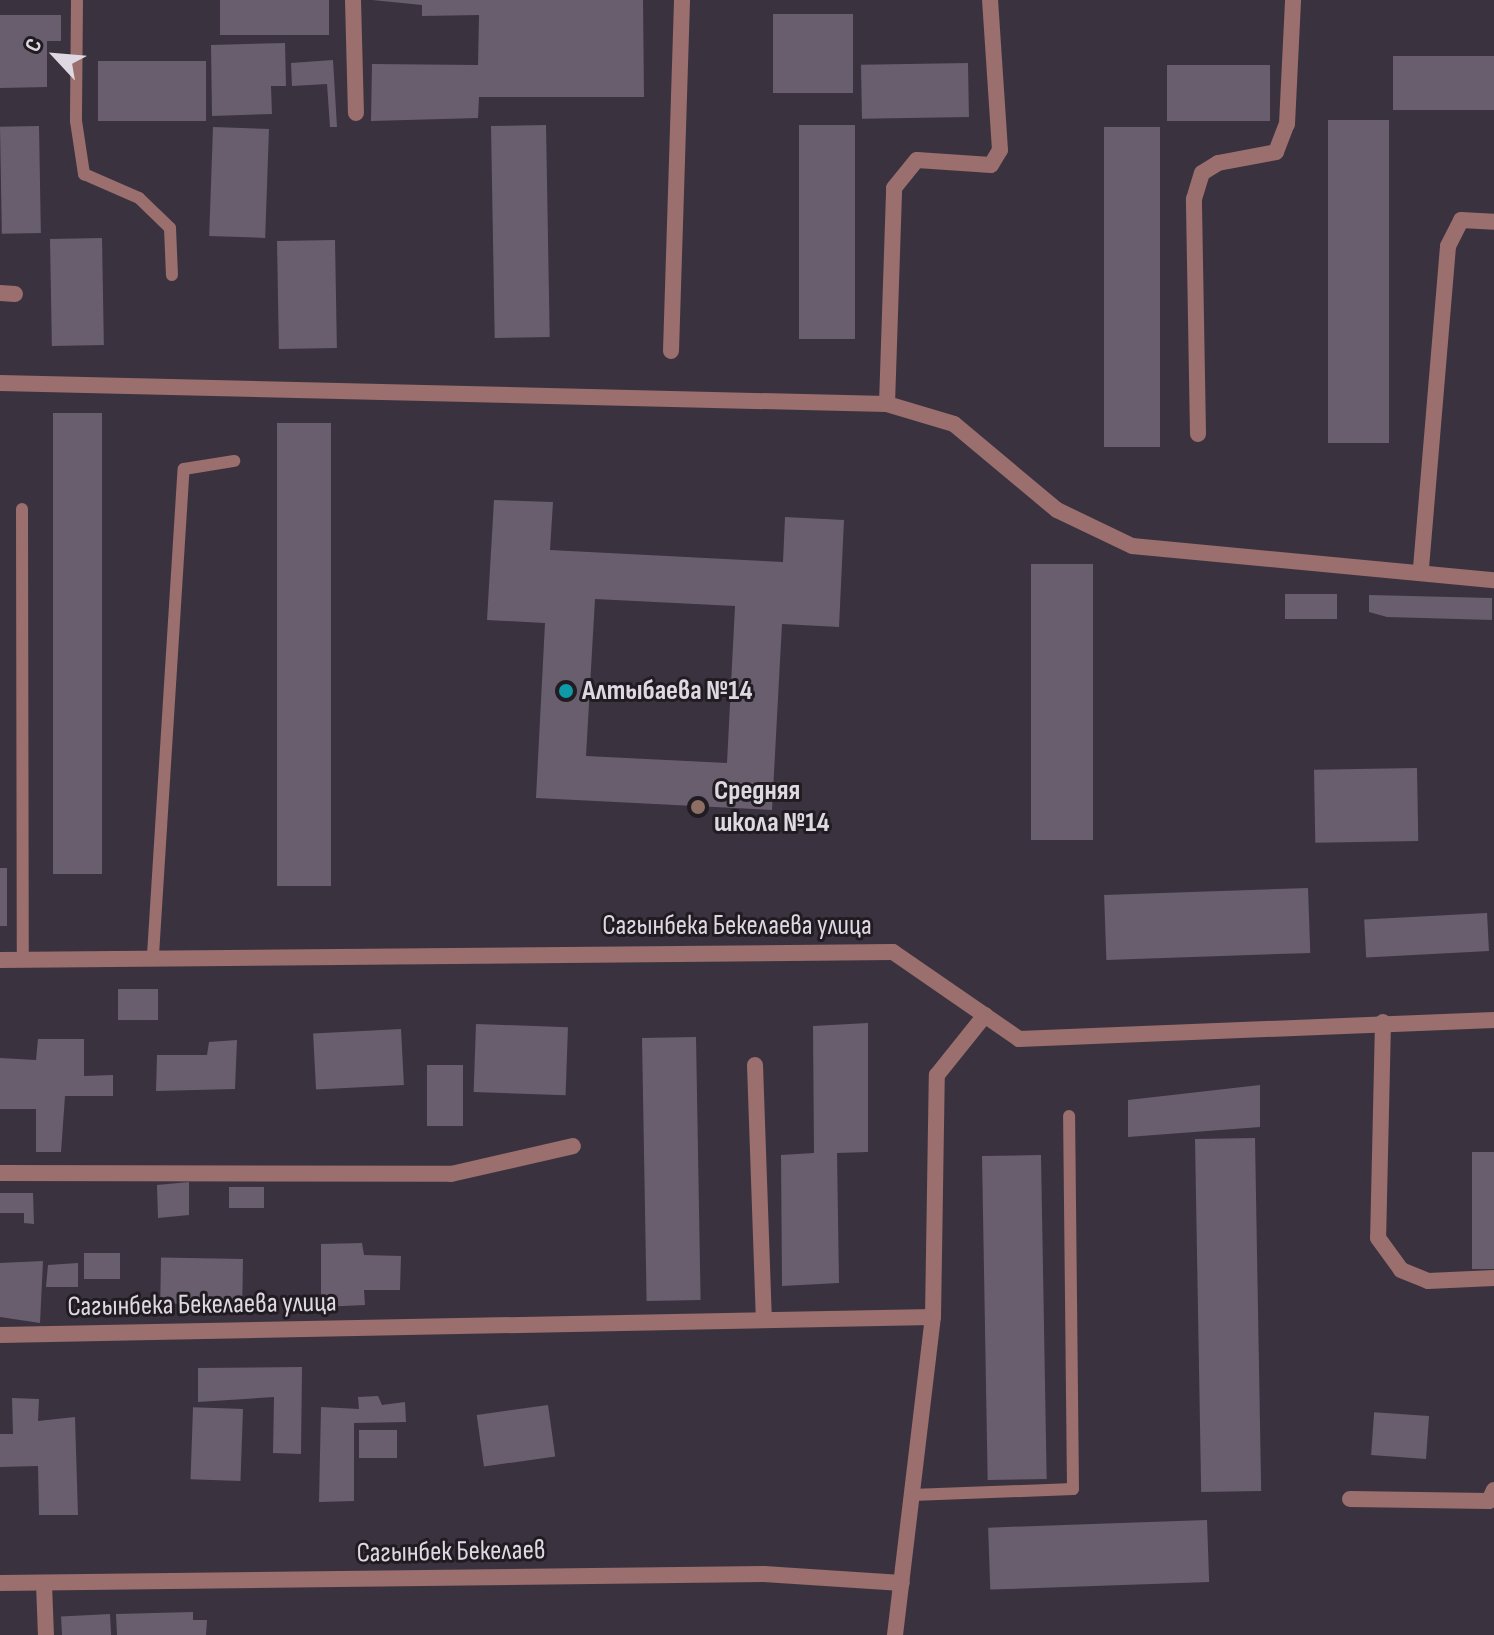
<!DOCTYPE html>
<html>
<head>
<meta charset="utf-8">
<style>
  body { margin:0 }
  #map { position:relative; width:1494px; height:1635px; overflow:hidden; background:#3b3240; font-family:"Sofia Sans Condensed",sans-serif }
  div>[style] { position:absolute }
  .building>* { inset:0; background:#685e6e; transform-origin:0 0 }
  .service>* { height:12px; margin:-6px; padding:0 6px; transform-origin:6px; border-radius:6px; background:#9a6f6d }
  .minor>* { height:16px; margin:-8px; padding:0 8px; transform-origin:8px; border-radius:8px; background:#9a6f6d }
  .dots>* { width:22px; height:22px; translate:-50% -50%; box-sizing:border-box; border:4px solid #201c22; border-radius:50% }
  span { translate:-50% -50%; white-space:nowrap; text-align:center; line-height:1.15; -webkit-text-stroke:6px #201c22; paint-order:stroke }
  .poi-label { font-size:28px; color:#ded8e2; font-weight:700 }
  .left { translate:0 -50%; text-align:left }
  .street-label { font-size:28px; color:#ded8e2 }
  .north { position:absolute; left:16px; top:16px; width:80px; height:80px; -webkit-text-stroke:6px #201c22; paint-order:stroke; rotate:296deg; font-size:22px; font-weight:700; line-height:32px; text-align:center; color:#ded8e2 }
  .north::after { content:''; display:block; margin:auto; width:28px; height:36px; background:#ded8e2; clip-path:polygon(50% 0,100% 100%,50% 72%,0 100%) }
</style>
</head>
<body>
<div id="map">
  <div class="building">
    <i style="left:220px;top:0;width:109px;height:35px"></i>
    <i style="clip-path:polygon(372px 0,643px 0,644px 97px,479px 97px,478px 118px,371px 121px,372px 64px,478px 65px,479px 15px,422px 16px,422px 5px)"></i>
    <i style="left:853px;top:14px;width:79px;height:80px;rotate:90deg"></i>
    <i style="clip-path:polygon(0 15px,61px 15px,61px 41px,47px 41px,47px 87px,0 88px)"></i>
    <i style="clip-path:polygon(285px 43px,286px 86px,271px 86px,272px 114px,212px 116px,211px 45px)"></i>
    <i style="left:1494px;top:56px;width:54px;height:101px;rotate:90deg"></i>
    <i style="clip-path:polygon(333px 60px,337px 127px,330px 127px,327px 84px,292px 86px,291px 63px)"></i>
    <i style="left:98px;top:61px;width:108px;height:60px"></i>
    <i style="left:968px;top:63px;width:54px;height:107px;rotate:89deg"></i>
    <i style="left:1167px;top:65px;width:103px;height:56px"></i>
    <i style="left:1328px;top:120px;width:61px;height:323px"></i>
    <i style="left:546px;top:125px;width:212px;height:55px;rotate:89deg"></i>
    <i style="left:799px;top:125px;width:56px;height:214px"></i>
    <i style="left:39px;top:126px;width:107px;height:39px;rotate:89deg"></i>
    <i style="left:213px;top:127px;width:56px;height:109px;rotate:2deg"></i>
    <i style="left:1104px;top:127px;width:56px;height:320px"></i>
    <i style="left:102px;top:238px;width:107px;height:52px;rotate:89deg"></i>
    <i style="left:335px;top:240px;width:108px;height:58px;rotate:89deg"></i>
    <i style="left:53px;top:413px;width:49px;height:461px"></i>
    <i style="left:277px;top:423px;width:54px;height:463px"></i>
    <i style="clip-path:polygon(evenodd,494px 500px,553px 502px,550px 550px,783px 562px,785px 517px,844px 520px,839px 627px,782px 624px,772px 810px,536px 798px,545px 623px,487px 620px,494px 500px,595px 599px,735px 606px,727px 763px,586px 756px,595px 599px)"></i>
    <i style="left:1093px;top:564px;width:276px;height:62px;rotate:90deg"></i>
    <i style="left:1285px;top:594px;width:52px;height:25px"></i>
    <i style="clip-path:polygon(1369px 595px,1492px 598px,1492px 620px,1387px 617px,1369px 612px)"></i>
    <i style="left:1417px;top:768px;width:73px;height:103px;rotate:89deg"></i>
    <i style="left:0;top:868px;width:7px;height:58px"></i>
    <i style="left:1308px;top:888px;width:65px;height:204px;rotate:88deg"></i>
    <i style="left:1487px;top:913px;width:38px;height:123px;rotate:87deg"></i>
    <i style="left:158px;top:989px;width:31px;height:40px;rotate:90deg"></i>
    <i style="clip-path:polygon(868px 1023px,868px 1152px,837px 1153px,839px 1283px,782px 1286px,781px 1155px,814px 1153px,813px 1026px)"></i>
    <i style="left:476px;top:1024px;width:92px;height:68px;rotate:2deg"></i>
    <i style="left:401px;top:1029px;width:56px;height:88px;rotate:87deg"></i>
    <i style="left:696px;top:1037px;width:263px;height:54px;rotate:89deg"></i>
    <i style="clip-path:polygon(38px 1039px,84px 1039px,84px 1076px,113px 1075px,113px 1096px,65px 1096px,61px 1152px,36px 1152px,36px 1109px,0 1109px,0 1058px,36px 1060px)"></i>
    <i style="clip-path:polygon(237px 1040px,235px 1089px,156px 1091px,157px 1055px,207px 1055px,209px 1042px)"></i>
    <i style="left:427px;top:1065px;width:36px;height:61px"></i>
    <i style="clip-path:polygon(1260px 1085px,1260px 1127px,1128px 1137px,1128px 1100px)"></i>
    <i style="left:1255px;top:1138px;width:353px;height:60px;rotate:89deg"></i>
    <i style="left:1472px;top:1152px;width:22px;height:117px"></i>
    <i style="left:1041px;top:1155px;width:324px;height:59px;rotate:89deg"></i>
    <i style="clip-path:polygon(189px 1182px,189px 1215px,158px 1218px,157px 1185px)"></i>
    <i style="left:229px;top:1187px;width:35px;height:21px"></i>
    <i style="clip-path:polygon(0 1193px,33px 1193px,34px 1224px,24px 1223px,24px 1213px,0 1213px)"></i>
    <i style="clip-path:polygon(362px 1243px,364px 1255px,401px 1256px,400px 1290px,364px 1290px,365px 1305px,321px 1307px,321px 1244px)"></i>
    <i style="left:120px;top:1253px;width:26px;height:36px;rotate:90deg"></i>
    <i style="left:243px;top:1259px;width:46px;height:82px;rotate:91deg"></i>
    <i style="clip-path:polygon(43px 1261px,40px 1323px,0 1317px,0 1263px)"></i>
    <i style="clip-path:polygon(78px 1263px,78px 1287px,46px 1287px,48px 1265px)"></i>
    <i style="clip-path:polygon(302px 1367px,301px 1454px,273px 1453px,274px 1397px,198px 1402px,198px 1368px)"></i>
    <i style="clip-path:polygon(378px 1396px,382px 1405px,405px 1402px,406px 1422px,354px 1423px,354px 1501px,319px 1502px,321px 1407px,359px 1409px,358px 1397px)"></i>
    <i style="clip-path:polygon(12px 1398px,39px 1399px,38px 1421px,75px 1417px,78px 1515px,39px 1515px,38px 1466px,0 1467px,0 1434px,13px 1434px)"></i>
    <i style="left:548px;top:1405px;width:52px;height:72px;rotate:82deg"></i>
    <i style="left:243px;top:1409px;width:72px;height:50px;rotate:92deg"></i>
    <i style="left:1429px;top:1416px;width:43px;height:55px;rotate:94deg"></i>
    <i style="left:397px;top:1430px;width:28px;height:38px;rotate:90deg"></i>
    <i style="left:1207px;top:1520px;width:62px;height:219px;rotate:88deg"></i>
    <i style="clip-path:polygon(193px 1612px,193px 1620px,207px 1620px,206px 1635px,117px 1635px,116px 1614px)"></i>
    <i style="left:110px;top:1614px;width:21px;height:49px;rotate:87deg"></i>
  </div>
  <div class="service">
    <i style="left:77px;top:0;width:121px;rotate:90.5deg"></i>
    <i style="left:76px;top:121px;width:54px;rotate:81.4deg"></i>
    <i style="left:84px;top:174px;width:60px;rotate:23.6deg"></i>
    <i style="left:139px;top:198px;width:43px;rotate:44.1deg"></i>
    <i style="left:170px;top:228px;width:47px;rotate:87.6deg"></i>
    <i style="left:22px;top:509px;width:450px;rotate:89.9deg"></i>
    <i style="left:153px;top:955px;width:487px;rotate:-86.4deg"></i>
    <i style="left:184px;top:469px;width:51px;rotate:-9.1deg"></i>
    <i style="left:912px;top:1495px;width:161px;rotate:-2.1deg"></i>
    <i style="left:1073px;top:1489px;width:373px;rotate:-90.6deg"></i>
  </div>
  <div class="minor">
    <i style="left:353px;top:0;width:113px;rotate:88.5deg"></i>
    <i style="left:0;top:293px;width:15px;rotate:4deg"></i>
    <i style="left:671px;top:351px;width:351px;rotate:-88.2deg"></i>
    <i style="left:0;top:383px;width:887px;rotate:1.36deg"></i>
    <i style="left:887px;top:404px;width:70px;rotate:16.6deg"></i>
    <i style="left:954px;top:424px;width:134px;rotate:39.9deg"></i>
    <i style="left:1057px;top:510px;width:83px;rotate:25.6deg"></i>
    <i style="left:1132px;top:546px;width:364px;rotate:5.4deg"></i>
    <i style="left:887px;top:404px;width:216px;rotate:-88.1deg"></i>
    <i style="left:894px;top:188px;width:36px;rotate:-51deg"></i>
    <i style="left:917px;top:160px;width:74px;rotate:3.9deg"></i>
    <i style="left:991px;top:165px;width:17px;rotate:-59deg"></i>
    <i style="left:1000px;top:150px;width:150px;rotate:-93.8deg"></i>
    <i style="left:1198px;top:434px;width:235px;rotate:-91deg"></i>
    <i style="left:1194px;top:199px;width:27px;rotate:-73deg"></i>
    <i style="left:1202px;top:173px;width:19px;rotate:-32deg"></i>
    <i style="left:1218px;top:163px;width:59px;rotate:-10.7deg"></i>
    <i style="left:1276px;top:152px;width:30px;rotate:-69deg"></i>
    <i style="left:1287px;top:124px;width:124px;rotate:-87.2deg"></i>
    <i style="left:1421px;top:568px;width:323px;rotate:-85.2deg"></i>
    <i style="left:1448px;top:246px;width:29px;rotate:-63deg"></i>
    <i style="left:1461px;top:220px;width:33px;rotate:3deg"></i>
    <i style="left:0;top:960px;width:893px;rotate:-0.51deg"></i>
    <i style="left:893px;top:952px;width:153px;rotate:34.6deg"></i>
    <i style="left:1019px;top:1039px;width:475px;rotate:-2.3deg"></i>
    <i style="left:1383px;top:1022px;width:216px;rotate:91.3deg"></i>
    <i style="left:1378px;top:1238px;width:39px;rotate:54deg"></i>
    <i style="left:1401px;top:1270px;width:29px;rotate:22deg"></i>
    <i style="left:1428px;top:1281px;width:66px;rotate:-2.6deg"></i>
    <i style="left:755px;top:1065px;width:255px;rotate:88deg"></i>
    <i style="left:0;top:1173px;width:451px;rotate:0.1deg"></i>
    <i style="left:451px;top:1174px;width:125px;rotate:-12.9deg"></i>
    <i style="left:0;top:1335px;width:933px;rotate:-1.11deg"></i>
    <i style="left:1350px;top:1499px;width:139px;rotate:0.8deg"></i>
    <i style="left:1489px;top:1501px;width:12px;rotate:-66deg"></i>
    <i style="left:0;top:1583px;width:764px;rotate:-0.67deg"></i>
    <i style="left:764px;top:1574px;width:138px;rotate:3.7deg"></i>
    <i style="left:44px;top:1584px;width:51px;rotate:87.8deg"></i>
    <i style="left:895px;top:1635px;width:320px;rotate:-83.2deg"></i>
    <i style="left:933px;top:1317px;width:242px;rotate:-89.1deg"></i>
    <i style="left:937px;top:1075px;width:77px;rotate:-51.3deg"></i>
  </div>
  <div class="dots">
    <i style="left:566px;top:691px;background:#0f9aa8"></i>
    <i style="left:698px;top:807px;background:#8d6e63"></i>
  </div>
  <div class="poi-label">
    <span class="left" style="left:582px;top:691px">Алтыбаева №14</span>
    <span class="left" style="left:714px;top:807px">Средняя<br>школа №14</span>
  </div>
  <div class="street-label">
    <span style="left:737px;top:926px">Сагынбека Бекелаева улица</span>
    <span style="left:202px;top:1305px;rotate:-1deg">Сагынбека Бекелаева улица</span>
    <span style="left:451px;top:1552px;rotate:-1deg">Сагынбек Бекелаев</span>
  </div>
  <div class="north">С</div>
</div>
</body>
</html>
